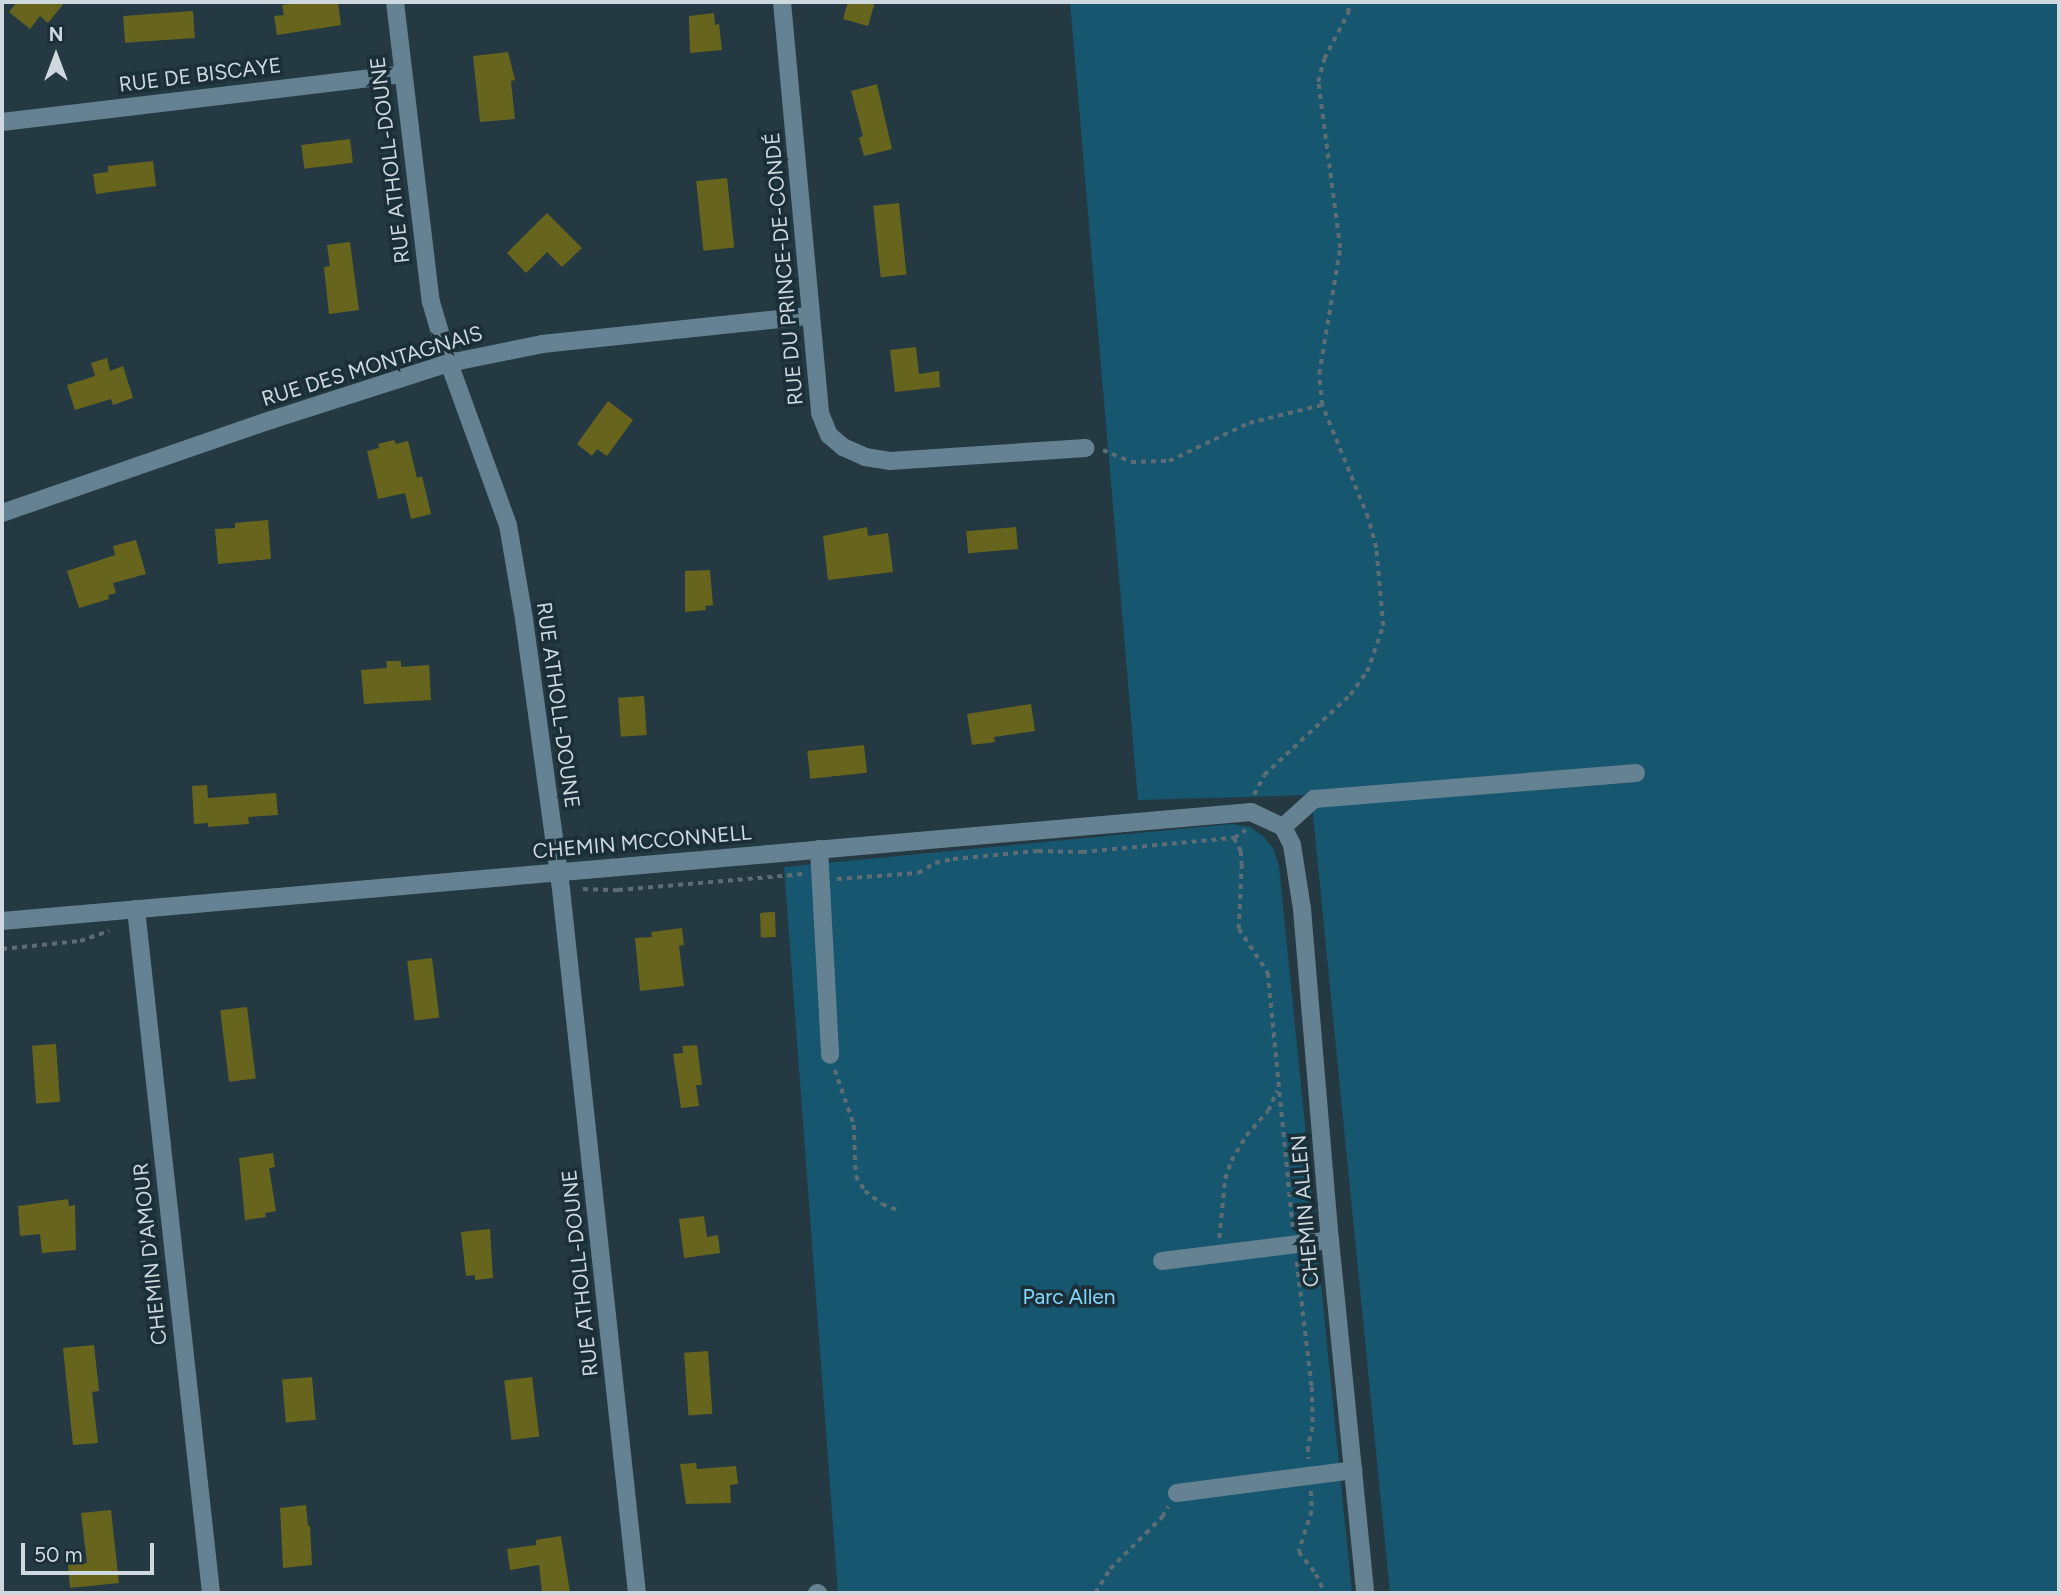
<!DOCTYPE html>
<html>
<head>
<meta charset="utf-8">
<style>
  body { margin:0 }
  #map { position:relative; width:2061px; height:1595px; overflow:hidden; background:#253942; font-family:Figtree,sans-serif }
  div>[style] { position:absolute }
  .green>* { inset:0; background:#16566f }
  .building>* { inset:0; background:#67641d; transform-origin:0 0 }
  .path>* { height:3.5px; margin-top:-1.75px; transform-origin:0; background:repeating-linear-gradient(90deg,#5c6d75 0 5px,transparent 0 10px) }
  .minor>* { height:18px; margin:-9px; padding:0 9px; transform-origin:9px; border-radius:9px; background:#648291 }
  span { translate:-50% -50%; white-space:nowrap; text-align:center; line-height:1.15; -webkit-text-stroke:7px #1b2f38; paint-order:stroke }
  .street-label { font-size:21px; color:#cdd9df }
  .park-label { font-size:21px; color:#84d6fc }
  .frame { position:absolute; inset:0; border:4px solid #cdd9df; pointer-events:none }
  .north { position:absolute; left:21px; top:21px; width:70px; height:70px; -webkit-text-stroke:5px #1b2f38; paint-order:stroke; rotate:0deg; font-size:19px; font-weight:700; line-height:28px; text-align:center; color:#cdd9df }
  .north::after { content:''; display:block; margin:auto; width:24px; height:32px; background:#cdd9df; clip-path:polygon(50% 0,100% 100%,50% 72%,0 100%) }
  .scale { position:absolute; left:21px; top:1543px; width:133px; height:32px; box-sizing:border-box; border:4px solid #cdd9df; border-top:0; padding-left:9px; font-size:21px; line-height:24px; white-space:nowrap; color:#cdd9df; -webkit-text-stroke:5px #1b2f38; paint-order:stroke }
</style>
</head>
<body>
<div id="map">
  <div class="green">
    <i style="clip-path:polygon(1070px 2px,2059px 2px,2059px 1593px,1390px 1593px,1311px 795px,1138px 800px)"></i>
    <i style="clip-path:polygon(1232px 824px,1250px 827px,1263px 836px,1273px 848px,1279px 866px,1352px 1593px,838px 1593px,784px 867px)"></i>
  </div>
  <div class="building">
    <i style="clip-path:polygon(17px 2px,65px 2px,48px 23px,40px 16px,30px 29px,9px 12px)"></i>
    <i style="clip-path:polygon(304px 2px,338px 2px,341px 25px,277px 35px,274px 16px,284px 15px,282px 5px)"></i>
    <i style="clip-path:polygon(848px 2px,875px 2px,868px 26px,843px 19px)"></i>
    <i style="left:193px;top:11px;width:27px;height:70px;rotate:86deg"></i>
    <i style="clip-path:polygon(714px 13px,715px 25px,719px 24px,722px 50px,690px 53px,689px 16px)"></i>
    <i style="clip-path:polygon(508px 52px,515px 80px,511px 81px,515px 119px,480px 122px,473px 56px)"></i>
    <i style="clip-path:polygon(877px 84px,892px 149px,864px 156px,859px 138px,863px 136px,851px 91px)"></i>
    <i style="left:350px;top:139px;width:24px;height:49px;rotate:83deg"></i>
    <i style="clip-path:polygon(153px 161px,156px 186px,96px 194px,93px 174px,108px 172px,108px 166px)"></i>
    <i style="left:727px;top:178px;width:70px;height:31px;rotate:84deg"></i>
    <i style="left:899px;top:203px;width:72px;height:26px;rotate:84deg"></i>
    <i style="clip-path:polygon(547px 213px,582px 248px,562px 267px,547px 252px,526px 273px,507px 253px)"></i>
    <i style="clip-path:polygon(350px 242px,359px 310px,329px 314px,324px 267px,330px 266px,327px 245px)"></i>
    <i style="clip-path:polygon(916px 347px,919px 374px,939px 371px,940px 387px,895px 392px,890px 350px)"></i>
    <i style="clip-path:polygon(107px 358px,110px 371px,123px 366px,133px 398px,113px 405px,111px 399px,75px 410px,67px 385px,95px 376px,91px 363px)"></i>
    <i style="clip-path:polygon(608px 401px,633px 420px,607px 456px,597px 449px,592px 456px,577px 444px)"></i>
    <i style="clip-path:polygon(394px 440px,396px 444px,408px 441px,417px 478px,422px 476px,431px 514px,411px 519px,405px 493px,378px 499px,367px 451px,379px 448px,378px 444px)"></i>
    <i style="clip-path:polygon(268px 520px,271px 559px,218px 564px,215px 529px,235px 528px,235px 523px)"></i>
    <i style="clip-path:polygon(867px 527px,868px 536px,888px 533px,893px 572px,828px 580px,823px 536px)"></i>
    <i style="left:1016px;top:527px;width:22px;height:50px;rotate:85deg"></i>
    <i style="clip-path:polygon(136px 540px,146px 574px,113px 583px,116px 593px,108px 595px,109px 599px,79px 608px,67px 571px,115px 555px,113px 546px)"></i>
    <i style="clip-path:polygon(710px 570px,713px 605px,705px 606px,706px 610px,685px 612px,685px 571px)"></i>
    <i style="clip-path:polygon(386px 661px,401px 661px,401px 667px,429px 665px,431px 700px,364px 704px,361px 670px,387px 668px)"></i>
    <i style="left:644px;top:696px;width:39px;height:26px;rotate:86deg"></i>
    <i style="clip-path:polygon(1031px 704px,1035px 731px,994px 737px,995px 742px,972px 745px,967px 714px)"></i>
    <i style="left:864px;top:745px;width:28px;height:57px;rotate:84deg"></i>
    <i style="clip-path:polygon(207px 785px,208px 798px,276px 793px,278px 815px,248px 817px,249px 824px,208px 827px,208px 823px,194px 824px,192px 786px)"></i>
    <i style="left:775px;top:912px;width:25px;height:15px;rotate:88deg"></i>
    <i style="clip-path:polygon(682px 928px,684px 945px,679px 946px,684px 986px,640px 991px,635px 938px,652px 937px,651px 932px)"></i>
    <i style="left:432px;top:958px;width:60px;height:25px;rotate:83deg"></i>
    <i style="left:247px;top:1007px;width:72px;height:27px;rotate:83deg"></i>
    <i style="left:56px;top:1044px;width:58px;height:24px;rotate:86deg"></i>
    <i style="clip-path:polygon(697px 1045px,702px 1085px,696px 1085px,699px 1106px,681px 1108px,673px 1054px,683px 1053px,682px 1046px)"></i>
    <i style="clip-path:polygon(273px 1153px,275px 1167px,269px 1168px,276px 1211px,265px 1213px,266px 1217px,245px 1220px,239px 1158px)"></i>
    <i style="clip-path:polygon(68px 1199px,69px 1206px,75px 1205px,76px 1250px,42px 1253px,40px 1234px,20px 1236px,18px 1206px)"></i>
    <i style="clip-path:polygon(704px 1216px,707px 1237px,718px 1235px,720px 1253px,684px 1258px,679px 1219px)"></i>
    <i style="clip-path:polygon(490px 1229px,493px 1278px,475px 1280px,475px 1275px,466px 1276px,461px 1232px)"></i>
    <i style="clip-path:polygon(94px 1345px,99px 1391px,92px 1392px,98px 1443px,73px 1445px,63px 1348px)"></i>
    <i style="left:708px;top:1351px;width:63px;height:24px;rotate:86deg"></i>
    <i style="left:312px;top:1377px;width:43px;height:30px;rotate:85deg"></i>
    <i style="left:532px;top:1377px;width:60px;height:28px;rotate:83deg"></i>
    <i style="clip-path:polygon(696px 1463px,697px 1469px,736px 1466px,738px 1484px,730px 1485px,731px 1503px,686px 1504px,680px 1464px)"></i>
    <i style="clip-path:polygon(306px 1505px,308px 1526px,310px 1526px,312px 1565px,283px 1568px,280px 1508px)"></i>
    <i style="clip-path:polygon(111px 1510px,119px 1583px,70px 1588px,68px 1565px,87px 1563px,81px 1513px)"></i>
    <i style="clip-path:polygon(561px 1536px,570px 1592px,542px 1593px,539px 1565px,510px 1570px,507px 1549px,536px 1545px,536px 1540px)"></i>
  </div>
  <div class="path">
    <i style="left:1103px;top:450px;width:30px;rotate:23deg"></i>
    <i style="left:1131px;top:462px;width:38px;rotate:-2deg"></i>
    <i style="left:1169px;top:461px;width:89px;rotate:-25.4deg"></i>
    <i style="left:1249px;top:423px;width:75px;rotate:-13.9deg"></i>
    <i style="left:1254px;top:795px;width:22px;rotate:-63deg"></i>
    <i style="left:1264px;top:775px;width:117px;rotate:-42.9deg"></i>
    <i style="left:1350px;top:695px;width:29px;rotate:-54deg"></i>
    <i style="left:1367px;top:672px;width:49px;rotate:-70.8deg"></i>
    <i style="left:1383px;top:626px;width:78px;rotate:-95.1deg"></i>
    <i style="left:1376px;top:548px;width:31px;rotate:-105deg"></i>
    <i style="left:1368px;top:518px;width:122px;rotate:-112.2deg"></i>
    <i style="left:1322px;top:405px;width:31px;rotate:-96deg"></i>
    <i style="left:1319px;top:374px;width:128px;rotate:-80.5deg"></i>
    <i style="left:1340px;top:248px;width:167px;rotate:-97.5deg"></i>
    <i style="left:1318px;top:82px;width:24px;rotate:-75deg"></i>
    <i style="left:1324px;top:59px;width:52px;rotate:-62.4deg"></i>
    <i style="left:1348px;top:13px;width:11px;rotate:-85deg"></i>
    <i style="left:1234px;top:838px;width:15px;rotate:62deg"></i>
    <i style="left:1241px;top:851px;width:13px;rotate:86deg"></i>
    <i style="left:1242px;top:864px;width:65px;rotate:92.6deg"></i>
    <i style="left:1239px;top:929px;width:53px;rotate:56.6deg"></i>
    <i style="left:1268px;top:973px;width:258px;rotate:84.4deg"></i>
    <i style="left:837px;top:879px;width:81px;rotate:-4.2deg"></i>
    <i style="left:918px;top:873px;width:20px;rotate:-30deg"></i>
    <i style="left:935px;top:863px;width:18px;rotate:-13deg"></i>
    <i style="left:953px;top:859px;width:85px;rotate:-5.4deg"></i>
    <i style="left:1038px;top:851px;width:44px;rotate:1.3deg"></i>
    <i style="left:1082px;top:852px;width:153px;rotate:-5.3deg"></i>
    <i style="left:1234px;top:838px;width:14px;rotate:-34deg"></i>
    <i style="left:583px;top:889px;width:35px;rotate:2deg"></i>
    <i style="left:618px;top:890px;width:189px;rotate:-4.9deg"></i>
    <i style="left:2px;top:949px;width:78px;rotate:-5.9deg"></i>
    <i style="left:80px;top:941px;width:31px;rotate:-19deg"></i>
    <i style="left:835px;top:1070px;width:58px;rotate:70.9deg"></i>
    <i style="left:854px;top:1125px;width:51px;rotate:87.8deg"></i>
    <i style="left:856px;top:1176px;width:17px;rotate:59deg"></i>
    <i style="left:865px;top:1191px;width:21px;rotate:37deg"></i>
    <i style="left:882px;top:1204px;width:18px;rotate:22deg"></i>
    <i style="left:1219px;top:1238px;width:59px;rotate:-84.2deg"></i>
    <i style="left:1225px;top:1179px;width:19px;rotate:-72deg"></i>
    <i style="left:1231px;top:1161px;width:29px;rotate:-59deg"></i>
    <i style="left:1246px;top:1136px;width:33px;rotate:-49deg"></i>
    <i style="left:1268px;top:1111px;width:22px;rotate:-66deg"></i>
    <i style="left:1297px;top:1262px;width:126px;rotate:83.2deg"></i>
    <i style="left:1312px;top:1387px;width:40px;rotate:88.6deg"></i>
    <i style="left:1313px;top:1427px;width:21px;rotate:104deg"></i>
    <i style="left:1308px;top:1447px;width:12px;rotate:85deg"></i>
    <i style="left:1311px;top:1491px;width:20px;rotate:87deg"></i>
    <i style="left:1312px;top:1511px;width:43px;rotate:107.6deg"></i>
    <i style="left:1299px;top:1552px;width:28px;rotate:52deg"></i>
    <i style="left:1316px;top:1574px;width:21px;rotate:65deg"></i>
    <i style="left:1095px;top:1593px;width:28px;rotate:-58deg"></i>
    <i style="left:1110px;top:1569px;width:74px;rotate:-45deg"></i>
    <i style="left:1162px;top:1517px;width:12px;rotate:-59deg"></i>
  </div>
  <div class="minor">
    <i style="left:395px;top:2px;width:302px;rotate:83.2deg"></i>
    <i style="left:431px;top:302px;width:64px;rotate:73.6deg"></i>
    <i style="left:449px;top:363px;width:172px;rotate:70deg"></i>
    <i style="left:508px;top:525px;width:95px;rotate:80.3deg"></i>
    <i style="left:524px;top:619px;width:273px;rotate:82.2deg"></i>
    <i style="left:561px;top:889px;width:708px;rotate:83.84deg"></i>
    <i style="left:782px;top:2px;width:413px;rotate:84.7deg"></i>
    <i style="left:820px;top:413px;width:24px;rotate:68deg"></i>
    <i style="left:829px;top:435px;width:18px;rotate:41deg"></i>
    <i style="left:843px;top:447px;width:24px;rotate:24deg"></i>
    <i style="left:865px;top:457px;width:25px;rotate:9deg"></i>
    <i style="left:890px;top:461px;width:196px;rotate:-3.8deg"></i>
    <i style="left:2px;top:122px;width:404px;rotate:-6.8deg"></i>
    <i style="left:2px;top:513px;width:285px;rotate:-19.1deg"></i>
    <i style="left:271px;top:420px;width:187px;rotate:-17.8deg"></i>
    <i style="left:449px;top:363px;width:95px;rotate:-11.5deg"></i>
    <i style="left:542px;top:344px;width:269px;rotate:-6deg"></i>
    <i style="left:1283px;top:827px;width:20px;rotate:63deg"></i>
    <i style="left:1292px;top:845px;width:65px;rotate:81.1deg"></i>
    <i style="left:1302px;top:909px;width:332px;rotate:85.2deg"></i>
    <i style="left:1330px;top:1240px;width:355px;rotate:84.3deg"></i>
    <i style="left:1283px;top:827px;width:42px;rotate:-42.1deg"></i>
    <i style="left:1314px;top:799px;width:323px;rotate:-4.6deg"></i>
    <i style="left:819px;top:849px;width:206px;rotate:86.9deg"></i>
    <i style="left:136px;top:909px;width:688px;rotate:83.74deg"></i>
    <i style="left:2px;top:921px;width:1254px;rotate:-4.99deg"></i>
    <i style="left:1251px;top:812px;width:35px;rotate:25deg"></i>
    <i style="left:1162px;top:1261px;width:169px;rotate:-7.1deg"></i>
    <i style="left:1177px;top:1493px;width:178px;rotate:-7.4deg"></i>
    <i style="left:817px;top:1593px;width:1px"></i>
  </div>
  <div class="street-label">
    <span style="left:200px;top:75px;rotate:-7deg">RUE DE BISCAYE</span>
    <span style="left:390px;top:160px;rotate:-97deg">RUE ATHOLL-DOUNE</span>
    <span style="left:784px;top:269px;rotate:-95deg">RUE DU PRINCE-DE-CONDÉ</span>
    <span style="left:372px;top:366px;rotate:-17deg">RUE DES MONTAGNAIS</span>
    <span style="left:558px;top:705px;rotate:82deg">RUE ATHOLL-DOUNE</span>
    <span style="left:642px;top:842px;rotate:-5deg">CHEMIN MCCONNELL</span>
    <span style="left:1305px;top:1211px;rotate:-95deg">CHEMIN ALLEN</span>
    <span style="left:150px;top:1254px;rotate:-96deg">CHEMIN D'AMOUR</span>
    <span style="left:580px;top:1273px;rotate:-96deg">RUE ATHOLL-DOUNE</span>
  </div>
  <div class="park-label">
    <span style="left:1069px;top:1297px">Parc Allen</span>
  </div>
  <div class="frame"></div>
  <div class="north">N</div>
  <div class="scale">50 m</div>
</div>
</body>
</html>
